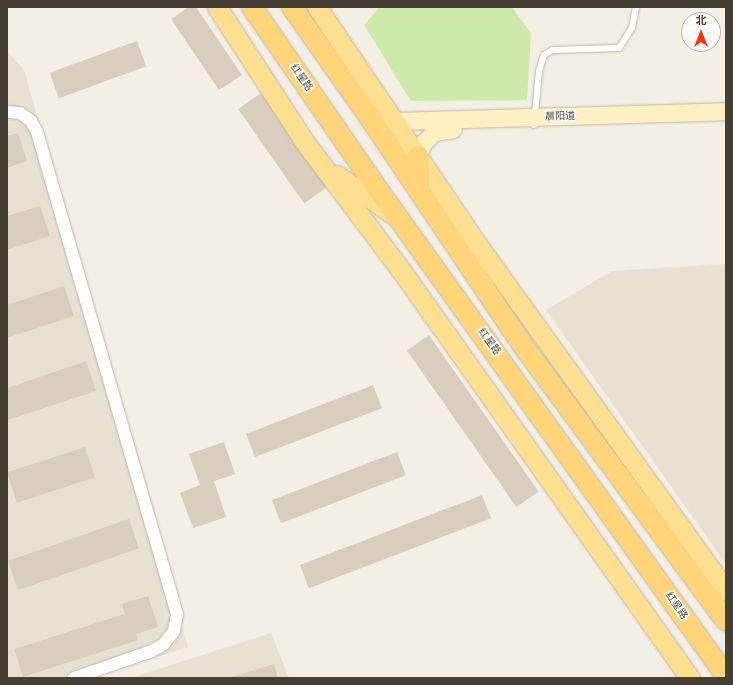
<!DOCTYPE html>
<html>
<head>
<meta charset="utf-8">
<style>
  body { margin:0 }
  #map { position:relative; width:733px; height:685px; overflow:hidden; background:#f3efe5; font-family:"Varela Round","Noto Sans SC",sans-serif }
  div>[style] { position:absolute }
  .residential>* { inset:0; background:#e8e1d2 }
  .green>* { inset:0; background:#ceeaab }
  .building>* { inset:0; background:#d9cdbd; transform-origin:0 0 }
  .roads { filter:drop-shadow(0 0 1px #bfb7a7) drop-shadow(0 0 1px #bfb7a7) }
  .service>* { height:6px; margin:-3px; padding:0 3px; transform-origin:3px; border-radius:3px; background:#fff }
  .minor>* { height:12px; margin:-6px; padding:0 6px; transform-origin:6px; border-radius:6px; background:#fff }
  .secondary>* { height:17px; margin:-8.5px; padding:0 8.5px; transform-origin:8.5px; border-radius:8.5px; background:#fff0c3 }
  .primary>* { height:19px; margin:-9.5px; padding:0 9.5px; transform-origin:9.5px; border-radius:9.5px; background:#ffdf92 }
  .trunk>* { height:20px; margin:-10px; padding:0 10px; transform-origin:10px; border-radius:10px; background:#ffd47b }
  span { translate:-50% -50%; white-space:nowrap; text-align:center; line-height:1.15; -webkit-text-stroke:3px #fff; paint-order:stroke }
  .street-label { font-size:10px; color:#463f34 }
  .frame { position:absolute; inset:0; border:8px solid #463f34; pointer-events:none }
  .north { position:absolute; left:681px; top:12px; width:40px; height:40px; box-sizing:border-box; background:#fff; border:1px solid #b5b2ae; border-radius:50%; rotate:0deg; font-size:11px; font-weight:700; line-height:16px; text-align:center; color:#463f34 }
  .north::after { content:''; display:block; margin:auto; width:14px; height:18px; background:#ff3210; clip-path:polygon(50% 0,100% 100%,50% 72%,0 100%) }
</style>
</head>
<body>
<div id="map">
  <div class="residential">
    <i style="clip-path:polygon(7px 51px,24px 70px,188px 647px,92px 678px,7px 678px)"></i>
    <i style="clip-path:polygon(726px 264px,726px 564px,546px 310px,612px 271px)"></i>
    <i style="clip-path:polygon(271px 633px,289px 678px,131px 678px)"></i>
  </div>
  <div class="green">
    <i style="clip-path:polygon(380px 7px,512px 7px,531px 33px,527px 100px,411px 101px,364px 25px)"></i>
  </div>
  <div class="building">
    <i style="clip-path:polygon(189px 7px,196px 7px,242px 75px,219px 90px,171px 19px)"></i>
    <i style="left:137px;top:41px;width:27px;height:93px;rotate:70deg"></i>
    <i style="left:261px;top:93px;width:115px;height:28px;rotate:55deg"></i>
    <i style="clip-path:polygon(18px 133px,27px 161px,7px 168px,7px 136px)"></i>
    <i style="clip-path:polygon(40px 206px,50px 236px,7px 250px,7px 216px)"></i>
    <i style="clip-path:polygon(64px 286px,74px 316px,7px 338px,7px 305px)"></i>
    <i style="left:429px;top:335px;width:191px;height:27px;rotate:55deg"></i>
    <i style="clip-path:polygon(86px 361px,96px 391px,7px 420px,7px 388px)"></i>
    <i style="left:373px;top:385px;width:25px;height:136px;rotate:69deg"></i>
    <i style="clip-path:polygon(224px 442px,235px 474px,214px 481px,226px 517px,193px 528px,180px 493px,200px 485px,189px 454px)"></i>
    <i style="left:85px;top:447px;width:32px;height:82px;rotate:72deg"></i>
    <i style="left:397px;top:452px;width:25px;height:134px;rotate:69deg"></i>
    <i style="left:482px;top:495px;width:25px;height:195px;rotate:69deg"></i>
    <i style="left:129px;top:519px;width:31px;height:128px;rotate:71deg"></i>
    <i style="clip-path:polygon(148px 596px,158px 627px,136px 634px,138px 640px,23px 677px,14px 649px,125px 614px,122px 604px)"></i>
    <i style="clip-path:polygon(274px 664px,278px 678px,228px 678px)"></i>
  </div>
  <div class="roads">
    <div class="service">
      <i style="left:534px;top:125px;width:54px;rotate:-84.7deg"></i>
      <i style="left:539px;top:71px;width:17px;rotate:-73deg"></i>
      <i style="left:544px;top:55px;width:10px;rotate:-29deg"></i>
      <i style="left:553px;top:50px;width:66px;rotate:-1.7deg"></i>
      <i style="left:619px;top:48px;width:24px;rotate:-57deg"></i>
      <i style="left:632px;top:28px;width:21px;rotate:-79deg"></i>
    </div>
    <div class="minor">
      <i style="left:7px;top:112px;width:13px;rotate:4deg"></i>
      <i style="left:20px;top:113px;width:14px;rotate:36deg"></i>
      <i style="left:31px;top:121px;width:13px;rotate:61deg"></i>
      <i style="left:37px;top:132px;width:502px;rotate:73.8deg"></i>
      <i style="left:177px;top:614px;width:17px;rotate:100deg"></i>
      <i style="left:174px;top:631px;width:16px;rotate:128deg"></i>
      <i style="left:164px;top:644px;width:14px;rotate:150deg"></i>
      <i style="left:152px;top:651px;width:83px;rotate:160.9deg"></i>
    </div>
    <div class="secondary">
      <i style="left:395px;top:121px;width:331px;rotate:-1.7deg"></i>
      <i style="left:418px;top:156px;width:14px;rotate:-69deg"></i>
      <i style="left:423px;top:143px;width:16px;rotate:-45deg"></i>
      <i style="left:434px;top:132px;width:19px;rotate:-9deg"></i>
    </div>
    <div class="primary">
      <i style="left:217px;top:7px;width:160px;rotate:57deg"></i>
      <i style="left:304px;top:141px;width:165px;rotate:53.1deg"></i>
      <i style="left:403px;top:273px;width:496px;rotate:54.7deg"></i>
      <i style="left:317px;top:7px;width:277px;rotate:56deg"></i>
      <i style="left:472px;top:237px;width:436px;rotate:54.3deg"></i>
      <i style="left:337px;top:175px;width:71px;rotate:35.3deg"></i>
    </div>
    <div class="trunk">
      <i style="left:252px;top:7px;width:215px;rotate:55.4deg"></i>
      <i style="left:374px;top:184px;width:605px;rotate:54.42deg"></i>
      <i style="left:292px;top:7px;width:136px;rotate:54.9deg"></i>
      <i style="left:370px;top:118px;width:271px;rotate:56.1deg"></i>
      <i style="left:521px;top:343px;width:345px;rotate:53.6deg"></i>
      <i style="left:418px;top:156px;width:36px;rotate:88deg"></i>
    </div>
  </div>
  <div class="street-label">
    <span style="left:301px;top:78px;rotate:55deg">红星路</span>
    <span style="left:560px;top:117px;rotate:-2deg">晨阳道</span>
    <span style="left:489px;top:342px;rotate:54deg">红星路</span>
    <span style="left:676px;top:606px;rotate:55deg">红星路</span>
  </div>
  <div class="frame"></div>
  <div class="north">北</div>
</div>
</body>
</html>
